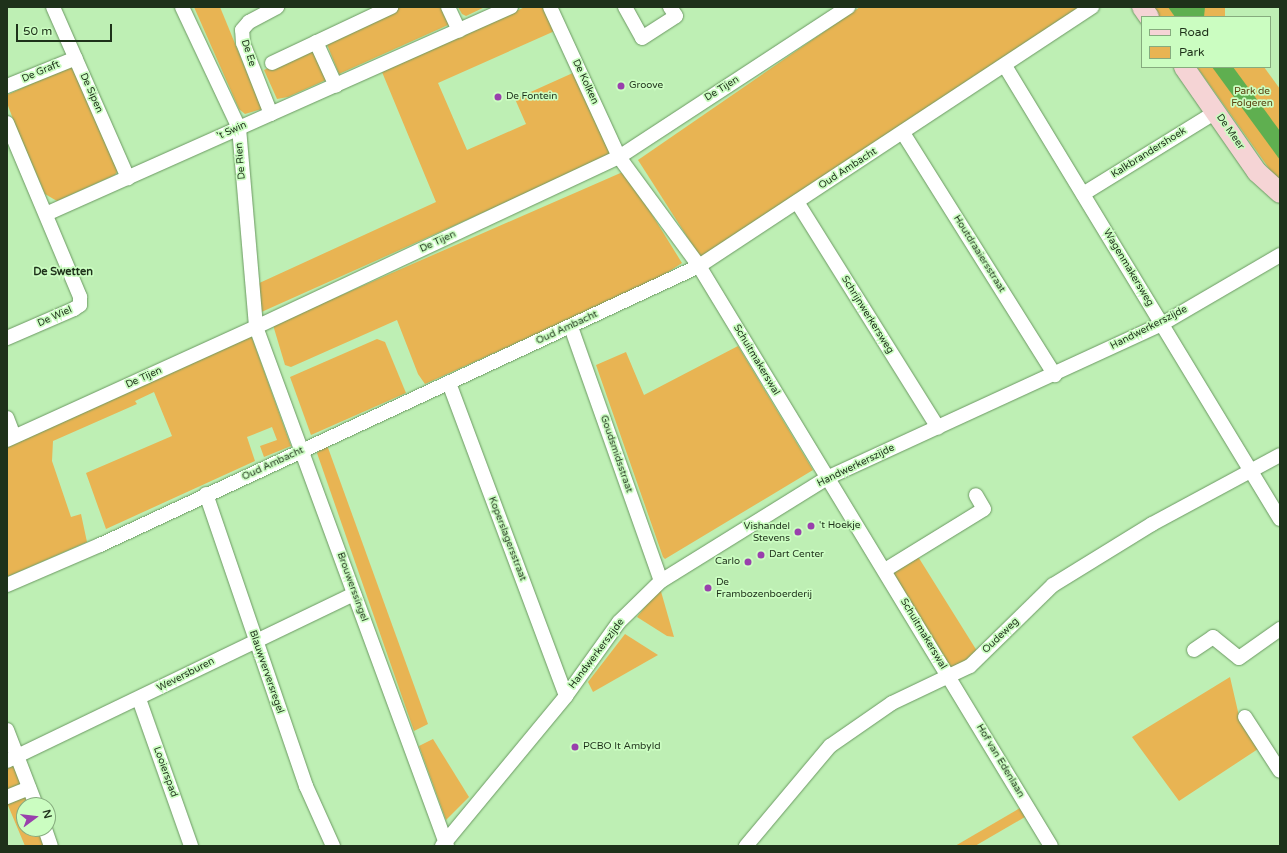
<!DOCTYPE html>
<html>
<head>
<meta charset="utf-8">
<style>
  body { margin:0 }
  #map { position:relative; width:1287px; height:853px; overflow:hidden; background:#beefb4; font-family:"Varela Round",sans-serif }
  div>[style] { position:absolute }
  .green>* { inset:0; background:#e8b453; transform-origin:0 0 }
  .water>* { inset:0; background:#5faf50 }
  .roads { filter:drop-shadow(0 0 1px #6b9962) drop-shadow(0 0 1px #6b9962) }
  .street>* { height:14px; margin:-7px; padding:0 7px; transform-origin:7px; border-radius:7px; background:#fff }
  .secondary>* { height:20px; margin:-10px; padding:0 10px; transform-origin:10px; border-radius:10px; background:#f5d4d5 }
  .dots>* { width:11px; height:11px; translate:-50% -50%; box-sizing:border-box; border:2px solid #cbfdc1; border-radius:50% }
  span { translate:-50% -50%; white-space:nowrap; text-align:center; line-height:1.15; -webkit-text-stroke:3.5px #cbfdc1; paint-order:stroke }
  .street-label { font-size:10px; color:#1e311a }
  .poi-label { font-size:10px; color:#1e311a }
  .left { translate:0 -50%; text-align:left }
  .right { translate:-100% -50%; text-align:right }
  .park-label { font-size:10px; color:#5a410e }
  .neighbourhood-label { font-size:11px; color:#1e311a; font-weight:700 }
  .frame { position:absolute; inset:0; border:8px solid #1e311a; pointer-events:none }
  .legend { position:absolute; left:1141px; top:16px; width:130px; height:52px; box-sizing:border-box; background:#cbfdc1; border:1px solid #86ab7e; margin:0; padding:5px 7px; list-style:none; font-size:12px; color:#1e311a }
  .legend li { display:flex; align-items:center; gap:8px; height:20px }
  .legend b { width:20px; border:1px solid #86ab7e }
  .north { position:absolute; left:16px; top:797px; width:40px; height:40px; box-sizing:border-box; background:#cbfdc1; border:1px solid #86ab7e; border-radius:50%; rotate:75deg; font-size:11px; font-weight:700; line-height:16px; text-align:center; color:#1e311a }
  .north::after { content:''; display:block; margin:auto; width:14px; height:18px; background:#9940ac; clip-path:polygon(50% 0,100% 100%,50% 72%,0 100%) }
  .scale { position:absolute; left:16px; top:24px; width:96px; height:18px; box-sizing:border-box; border:2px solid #1e311a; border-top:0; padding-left:5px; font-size:12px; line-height:14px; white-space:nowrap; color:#1e311a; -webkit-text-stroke:3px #cbfdc1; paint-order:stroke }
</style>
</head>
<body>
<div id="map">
  <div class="green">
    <i style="clip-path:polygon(194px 7px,220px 7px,262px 109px,245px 114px,239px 109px)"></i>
    <i style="clip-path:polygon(399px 7px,444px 7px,449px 20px,448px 25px,339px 74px,326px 42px)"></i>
    <i style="clip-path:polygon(458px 7px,485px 7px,466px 16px,462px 14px)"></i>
    <i style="clip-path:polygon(525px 7px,546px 7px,557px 30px,438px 83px,467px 150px,526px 124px,515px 99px,575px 72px,614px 154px,257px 314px,255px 285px,436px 202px,382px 72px)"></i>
    <i style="clip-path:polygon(860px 7px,1086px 7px,702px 260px,638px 160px)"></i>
    <i style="left:1154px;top:7px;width:71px;height:12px"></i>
    <i style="clip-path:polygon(313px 47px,326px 80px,288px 97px,277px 99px,264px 70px)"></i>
    <i style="clip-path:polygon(70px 66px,75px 68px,119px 169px,115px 175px,57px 201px,45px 194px,16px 127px,7px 103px,7px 95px)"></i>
    <i style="clip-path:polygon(1197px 67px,1264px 67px,1280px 89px,1280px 184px)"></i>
    <i style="clip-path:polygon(625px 171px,682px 263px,653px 282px,425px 384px,418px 374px,397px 320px,291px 367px,285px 365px,273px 325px)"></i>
    <i style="clip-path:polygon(251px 335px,291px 446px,264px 457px,260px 446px,277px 440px,272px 427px,247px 437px,255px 461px,106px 529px,86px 473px,172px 436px,154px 392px,135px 401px,137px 404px,53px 441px,52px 461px,71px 517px,81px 514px,87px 542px,7px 577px,7px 445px)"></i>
    <i style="clip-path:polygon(377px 339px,385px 342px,406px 393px,311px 435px,290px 377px)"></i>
    <i style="clip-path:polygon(738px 346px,813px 470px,665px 559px,663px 557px,596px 365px,626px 352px,644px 395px)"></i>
    <i style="clip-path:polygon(327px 445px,428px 724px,414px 731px,317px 453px)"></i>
    <i style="left:917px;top:555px;width:115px;height:31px;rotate:58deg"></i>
    <i style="clip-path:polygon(660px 588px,674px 637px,667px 636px,637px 617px)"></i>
    <i style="clip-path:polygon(625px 634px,658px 655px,593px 692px,588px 682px)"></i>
    <i style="clip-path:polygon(1230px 677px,1239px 716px,1258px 749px,1179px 801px,1132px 737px)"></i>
    <i style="clip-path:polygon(433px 739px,469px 797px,446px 820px,419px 746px)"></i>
    <i style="clip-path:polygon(16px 765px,22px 784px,7px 792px,7px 768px)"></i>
    <i style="clip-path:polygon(36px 791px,42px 805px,24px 805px,24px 829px,48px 829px,48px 820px,58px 846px,25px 846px,7px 803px)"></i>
    <i style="clip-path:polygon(1020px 808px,1025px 817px,975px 846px,955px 846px)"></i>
  </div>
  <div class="water">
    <i style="clip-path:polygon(1168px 7px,1205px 7px,1204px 17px,1175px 17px)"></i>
    <i style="clip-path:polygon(1212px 67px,1233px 67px,1280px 131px,1280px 160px)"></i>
  </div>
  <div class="roads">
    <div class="street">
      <i style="left:53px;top:7px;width:187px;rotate:66.3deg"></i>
      <i style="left:182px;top:7px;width:134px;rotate:64.8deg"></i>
      <i style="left:239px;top:128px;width:200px;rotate:85.1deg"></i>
      <i style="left:256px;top:327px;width:553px;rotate:69.8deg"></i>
      <i style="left:448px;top:7px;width:26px;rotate:65deg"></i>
      <i style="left:550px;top:7px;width:165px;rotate:65.3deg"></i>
      <i style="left:619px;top:157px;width:135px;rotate:53.7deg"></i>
      <i style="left:699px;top:266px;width:678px;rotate:58.75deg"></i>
      <i style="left:625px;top:7px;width:35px;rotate:61deg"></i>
      <i style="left:642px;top:38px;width:40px;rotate:-32.9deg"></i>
      <i style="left:676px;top:16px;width:11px;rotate:-124deg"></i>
      <i style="left:316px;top:42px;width:48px;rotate:65.6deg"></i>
      <i style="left:272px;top:63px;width:132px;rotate:-25.2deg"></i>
      <i style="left:1005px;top:66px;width:530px;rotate:58.74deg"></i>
      <i style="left:7px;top:86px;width:74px;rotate:-22.1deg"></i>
      <i style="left:271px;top:114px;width:76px;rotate:-111.5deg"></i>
      <i style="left:243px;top:43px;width:13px;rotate:-94deg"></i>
      <i style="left:242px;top:30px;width:11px;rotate:-49deg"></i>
      <i style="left:249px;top:22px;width:32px;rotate:-28deg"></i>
      <i style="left:7px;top:123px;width:189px;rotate:67.2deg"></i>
      <i style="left:80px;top:297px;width:8px;rotate:90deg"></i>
      <i style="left:80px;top:305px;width:7px;rotate:146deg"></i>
      <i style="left:74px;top:309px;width:73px;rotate:156.6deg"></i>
      <i style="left:903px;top:133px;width:286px;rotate:57.9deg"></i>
      <i style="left:1083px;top:194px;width:156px;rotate:-31.7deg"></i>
      <i style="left:797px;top:202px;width:266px;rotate:58deg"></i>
      <i style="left:46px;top:214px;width:509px;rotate:-24deg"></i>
      <i style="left:571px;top:327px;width:269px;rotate:70.5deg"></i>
      <i style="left:449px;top:383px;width:334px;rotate:69.5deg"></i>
      <i style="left:7px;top:418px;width:19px;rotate:69deg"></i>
      <i style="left:7px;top:440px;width:273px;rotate:-24.4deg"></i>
      <i style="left:256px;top:327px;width:401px;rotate:-25.1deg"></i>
      <i style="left:619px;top:157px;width:274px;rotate:-33.2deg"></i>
      <i style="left:206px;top:494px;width:309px;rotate:71.1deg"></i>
      <i style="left:306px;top:786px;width:66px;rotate:65.8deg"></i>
      <i style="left:885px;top:570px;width:116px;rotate:-31.6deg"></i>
      <i style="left:984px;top:509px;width:16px;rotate:-120deg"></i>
      <i style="left:7px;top:585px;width:101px;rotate:-23.3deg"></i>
      <i style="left:100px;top:545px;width:661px;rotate:-24.97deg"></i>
      <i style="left:699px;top:266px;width:471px;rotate:-33.4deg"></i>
      <i style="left:1194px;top:650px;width:23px;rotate:-34deg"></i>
      <i style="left:1213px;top:637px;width:33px;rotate:39deg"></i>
      <i style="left:1239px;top:658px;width:50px;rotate:-35.3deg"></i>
      <i style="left:139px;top:699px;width:156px;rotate:70.5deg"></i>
      <i style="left:1245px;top:717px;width:64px;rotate:57.1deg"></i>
      <i style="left:7px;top:730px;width:80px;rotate:68.9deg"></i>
      <i style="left:7px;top:761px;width:385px;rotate:-25.7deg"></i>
      <i style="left:7px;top:797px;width:24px;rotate:-22deg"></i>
      <i style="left:45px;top:829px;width:18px;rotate:71deg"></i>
      <i style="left:442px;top:846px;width:195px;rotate:-50.4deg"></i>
      <i style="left:566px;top:696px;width:91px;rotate:-54.4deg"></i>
      <i style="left:619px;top:622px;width:59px;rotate:-44.3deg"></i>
      <i style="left:661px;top:581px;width:195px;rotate:-31.8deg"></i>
      <i style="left:827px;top:478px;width:369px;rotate:-24.7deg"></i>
      <i style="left:1162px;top:324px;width:137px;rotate:-30.3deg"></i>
      <i style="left:746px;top:846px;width:131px;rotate:-50deg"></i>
      <i style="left:830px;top:746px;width:75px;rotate:-34.7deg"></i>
      <i style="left:892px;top:703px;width:86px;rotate:-25.4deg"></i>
      <i style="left:970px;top:666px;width:116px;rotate:-44.3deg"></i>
      <i style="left:1053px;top:585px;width:116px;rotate:-31.6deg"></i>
      <i style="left:1152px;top:524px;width:145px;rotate:-28.3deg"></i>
    </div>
    <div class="secondary">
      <i style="left:1142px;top:7px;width:12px;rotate:55deg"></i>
      <i style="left:1184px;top:67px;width:128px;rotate:55.2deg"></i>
      <i style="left:1257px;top:172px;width:31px;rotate:42deg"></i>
    </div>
  </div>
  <div class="dots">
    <i style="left:621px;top:86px;background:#9940ac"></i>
    <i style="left:498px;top:97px;background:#9940ac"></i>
    <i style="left:811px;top:526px;background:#9940ac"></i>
    <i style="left:798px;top:532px;background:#9940ac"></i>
    <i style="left:761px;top:555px;background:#9940ac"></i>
    <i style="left:748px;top:562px;background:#9940ac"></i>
    <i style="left:708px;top:588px;background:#9940ac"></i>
    <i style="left:575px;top:747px;background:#9940ac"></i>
  </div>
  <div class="street-label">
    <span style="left:248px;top:53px;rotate:72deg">De Ee</span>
    <span style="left:41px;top:72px;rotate:-23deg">De Graft</span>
    <span style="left:585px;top:82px;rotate:65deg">De Kolken</span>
    <span style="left:722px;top:89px;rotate:-32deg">De Tijen</span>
    <span style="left:91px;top:93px;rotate:66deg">De Sipen</span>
    <span style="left:232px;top:131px;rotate:-24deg">'t Swin</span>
    <span style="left:1230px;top:132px;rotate:55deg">De Meer</span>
    <span style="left:1149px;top:153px;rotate:-32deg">Kalkbrandershoek</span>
    <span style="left:241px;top:161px;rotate:-95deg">De Rien</span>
    <span style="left:848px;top:169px;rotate:-33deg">Oud Ambacht</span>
    <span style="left:438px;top:242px;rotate:-25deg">De Tijen</span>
    <span style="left:979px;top:254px;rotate:58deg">Houtdraaiersstraat</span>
    <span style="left:1128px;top:268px;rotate:59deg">Wagenmakersweg</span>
    <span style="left:867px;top:315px;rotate:58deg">Schrijnwerkersweg</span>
    <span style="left:55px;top:317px;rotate:-24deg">De Wiel</span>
    <span style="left:567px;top:328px;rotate:-25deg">Oud Ambacht</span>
    <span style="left:1149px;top:328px;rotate:-27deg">Handwerkerszijde</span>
    <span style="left:756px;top:360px;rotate:59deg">Schuitmakerswal</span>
    <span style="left:144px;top:378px;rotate:-24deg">De Tijen</span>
    <span style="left:616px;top:454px;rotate:71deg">Goudsmidsstraat</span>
    <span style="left:273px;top:464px;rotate:-25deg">Oud Ambacht</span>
    <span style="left:856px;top:466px;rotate:-26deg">Handwerkerszijde</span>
    <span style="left:507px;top:539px;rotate:69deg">Koperslagersstraat</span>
    <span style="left:352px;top:587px;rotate:70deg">Brouwerssingel</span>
    <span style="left:923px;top:634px;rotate:59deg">Schuitmakerswal</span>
    <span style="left:1001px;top:636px;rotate:-44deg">Oudeweg</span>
    <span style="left:597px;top:654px;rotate:-53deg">Handwerkerszijde</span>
    <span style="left:266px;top:672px;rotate:71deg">Blauwverversregel</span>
    <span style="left:186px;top:675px;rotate:-27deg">Weversburen</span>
    <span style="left:1000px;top:761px;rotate:59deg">Hof van Edenlaan</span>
    <span style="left:165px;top:772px;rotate:70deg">Looierspad</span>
  </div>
  <div class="poi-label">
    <span class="left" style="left:629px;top:86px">Groove</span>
    <span class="left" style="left:506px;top:97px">De Fontein</span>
    <span class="right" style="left:790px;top:532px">Vishandel<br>Stevens</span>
    <span class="left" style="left:819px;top:526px">'t Hoekje</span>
    <span class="left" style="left:769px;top:555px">Dart Center</span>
    <span class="right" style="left:740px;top:562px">Carlo</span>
    <span class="left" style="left:716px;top:588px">De<br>Frambozenboerderij</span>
    <span class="left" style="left:583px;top:747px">PCBO It Ambyld</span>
  </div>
  <div class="park-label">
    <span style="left:1252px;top:97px">Park de<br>Folgeren</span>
  </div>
  <div class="neighbourhood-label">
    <span style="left:63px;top:272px">De Swetten</span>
  </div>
  <div class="frame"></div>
  <ul class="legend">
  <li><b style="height:5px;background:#f5d4d5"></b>Road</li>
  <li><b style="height:11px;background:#e8b453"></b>Park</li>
  </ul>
  <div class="north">N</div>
  <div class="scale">50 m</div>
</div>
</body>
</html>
